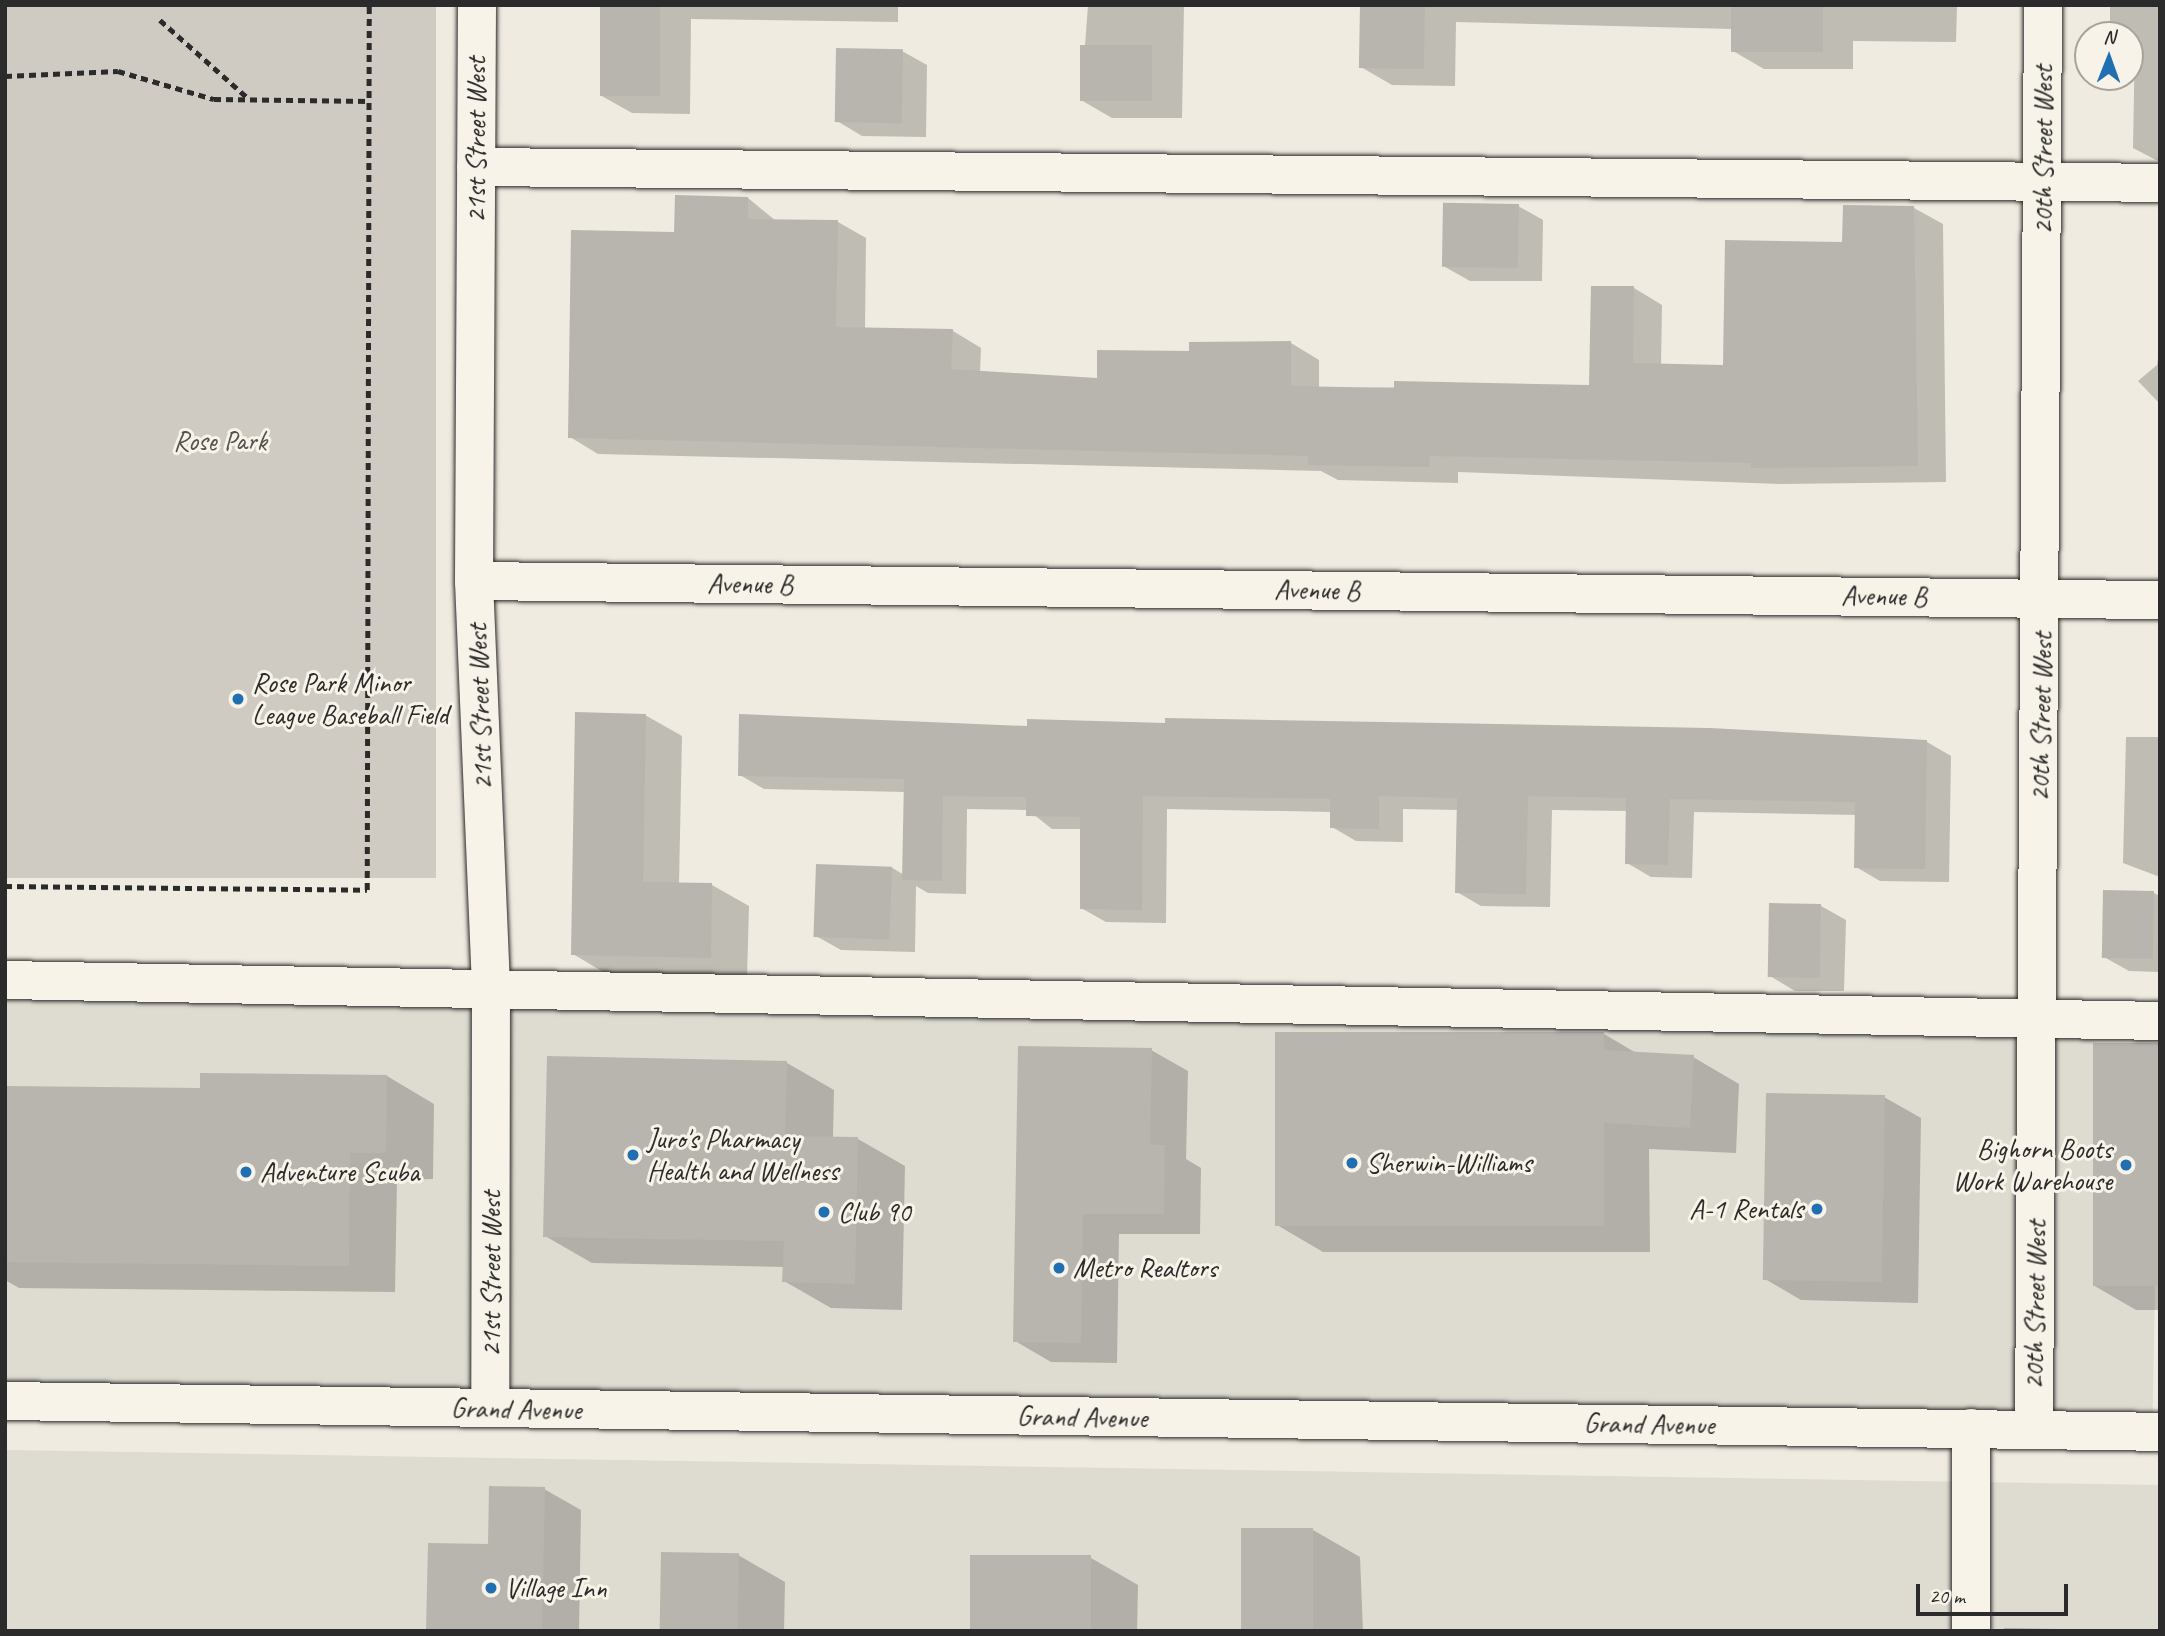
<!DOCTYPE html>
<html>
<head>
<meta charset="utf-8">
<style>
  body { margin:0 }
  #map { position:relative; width:2165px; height:1636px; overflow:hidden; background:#efebe0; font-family:Caveat,sans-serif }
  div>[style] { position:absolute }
  .built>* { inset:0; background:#dedbd1; transform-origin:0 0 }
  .green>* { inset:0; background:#cfcbc2; transform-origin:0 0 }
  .shadow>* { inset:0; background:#0003 }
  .building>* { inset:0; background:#b8b5ae; transform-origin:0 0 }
  .path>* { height:4.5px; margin-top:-2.25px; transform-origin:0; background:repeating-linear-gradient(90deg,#2b2b2b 0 7px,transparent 0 12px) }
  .roads { filter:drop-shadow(0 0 2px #2b2b2b) drop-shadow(0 0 2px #2b2b2b) }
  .minor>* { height:38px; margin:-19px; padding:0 19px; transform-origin:19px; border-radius:19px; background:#f7f3e8 }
  .major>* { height:38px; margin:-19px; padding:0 19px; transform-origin:19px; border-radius:19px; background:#f7f3e8 }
  .dots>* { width:19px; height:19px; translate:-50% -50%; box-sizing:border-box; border:4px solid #f7f3e8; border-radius:50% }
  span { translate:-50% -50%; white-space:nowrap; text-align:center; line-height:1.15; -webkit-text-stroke:6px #f7f3e8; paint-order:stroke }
  .street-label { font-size:28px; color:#2b2b2b }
  .park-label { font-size:28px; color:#545351 }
  .poi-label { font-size:28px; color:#2b2b2b }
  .left { translate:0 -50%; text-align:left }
  .right { translate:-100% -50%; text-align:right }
  .frame { position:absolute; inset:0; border:7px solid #2b2b2b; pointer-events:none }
  .north { position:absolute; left:2074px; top:21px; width:70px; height:70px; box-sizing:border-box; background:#f7f3e8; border:2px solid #a5a39c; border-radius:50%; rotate:1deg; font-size:19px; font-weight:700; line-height:28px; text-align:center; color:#2b2b2b }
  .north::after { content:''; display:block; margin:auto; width:24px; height:32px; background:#1f6fb2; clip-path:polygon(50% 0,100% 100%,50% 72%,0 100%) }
  .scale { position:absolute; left:1916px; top:1584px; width:152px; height:32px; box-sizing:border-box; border:4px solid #2b2b2b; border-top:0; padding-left:9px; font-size:21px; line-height:24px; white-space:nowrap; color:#2b2b2b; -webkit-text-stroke:5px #f7f3e8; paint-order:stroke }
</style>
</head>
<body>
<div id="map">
  <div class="built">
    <i style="left:5px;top:979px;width:2155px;height:422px;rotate:1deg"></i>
    <i style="clip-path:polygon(5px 1450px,2160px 1485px,2160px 1631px,5px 1631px)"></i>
  </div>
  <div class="green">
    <i style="left:5px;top:5px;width:431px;height:873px"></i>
  </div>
  <div class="shadow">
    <i style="clip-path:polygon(601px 5px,898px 5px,898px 22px,691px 19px,690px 114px,632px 113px,600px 95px)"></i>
    <i style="clip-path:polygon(1088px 5px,1184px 5px,1182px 118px,1112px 118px,1081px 100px)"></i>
    <i style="clip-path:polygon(1362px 5px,1957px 5px,1956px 42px,1853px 41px,1853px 69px,1764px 69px,1733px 51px,1733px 29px,1456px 22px,1455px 86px,1392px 85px,1361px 67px)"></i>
    <i style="clip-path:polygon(2110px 5px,2160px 5px,2160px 162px,2133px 148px,2135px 36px,2110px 22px)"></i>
    <i style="clip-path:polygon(902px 51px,927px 65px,926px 137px,862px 136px,837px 121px)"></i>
    <i style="clip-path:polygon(748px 198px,776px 221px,838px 222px,866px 238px,865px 330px,953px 331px,981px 348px,980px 373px,1098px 379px,1191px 353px,1291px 343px,1319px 360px,1319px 388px,1591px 386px,1634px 288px,1662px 305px,1661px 366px,1725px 367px,1844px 244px,1914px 208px,1943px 224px,1946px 482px,1781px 484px,1458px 472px,1458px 483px,1338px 480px,1321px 471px,598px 454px,570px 437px,676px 234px)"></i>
    <i style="clip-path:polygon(1518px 206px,1543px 220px,1542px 281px,1470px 281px,1445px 267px)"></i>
    <i style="clip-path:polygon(2160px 345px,2160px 404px,2138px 381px,2157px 365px)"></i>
    <i style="clip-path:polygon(645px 715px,682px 736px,679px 884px,712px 885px,749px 906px,747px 978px,610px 976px,573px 954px)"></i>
    <i style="clip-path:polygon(1029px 728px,1927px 742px,1951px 756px,1949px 882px,1880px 881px,1856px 867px,1857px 815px,1694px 812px,1692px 878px,1651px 877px,1627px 863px,1628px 811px,1552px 810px,1550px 907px,1481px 906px,1457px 892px,1458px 810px,1403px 809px,1403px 842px,1356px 841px,1332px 827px,1332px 812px,1167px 809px,1166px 923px,1106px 922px,1081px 908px,1082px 829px,1052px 829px,1028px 810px,967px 809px,966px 894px,928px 893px,916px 886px,915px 952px,841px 950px,816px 936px,891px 867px,904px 875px,906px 792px,764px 789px,740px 775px)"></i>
    <i style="clip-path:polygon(2126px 737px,2160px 737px,2160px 877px,2123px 863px)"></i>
    <i style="clip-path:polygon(2154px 893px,2160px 896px,2160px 972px,2129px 971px,2104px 957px)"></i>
    <i style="clip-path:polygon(1821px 906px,1846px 920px,1844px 991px,1795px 991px,1770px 976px)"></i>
    <i style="clip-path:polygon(1604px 1034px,1638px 1054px,1693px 1057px,1739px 1084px,1736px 1153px,1649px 1149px,1650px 1252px,1323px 1252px,1277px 1225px)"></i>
    <i style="clip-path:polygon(2160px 1045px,2160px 1310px,2136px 1310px,2093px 1285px)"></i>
    <i style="clip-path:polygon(1151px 1050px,1188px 1071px,1186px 1159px,1201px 1168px,1200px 1234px,1119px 1234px,1117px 1363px,1051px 1362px,1015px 1341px)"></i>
    <i style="clip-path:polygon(787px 1063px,834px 1090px,833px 1138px,858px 1139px,905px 1166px,902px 1310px,831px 1308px,784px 1281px,785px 1267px,592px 1263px,545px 1236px)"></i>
    <i style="clip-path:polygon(387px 1076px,434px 1104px,433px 1179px,397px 1180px,395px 1292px,19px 1288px,5px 1280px,5px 1087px,202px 1089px)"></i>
    <i style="clip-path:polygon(1884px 1097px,1921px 1118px,1918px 1303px,1801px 1300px,1765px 1279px)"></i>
    <i style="clip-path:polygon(544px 1489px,581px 1510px,579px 1631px,428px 1631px,490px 1546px)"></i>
    <i style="clip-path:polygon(1313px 1530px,1360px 1557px,1363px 1631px,1243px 1631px)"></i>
    <i style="clip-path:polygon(738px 1555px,785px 1582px,784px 1631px,661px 1631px)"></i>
    <i style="clip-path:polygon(1091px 1558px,1138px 1585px,1137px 1631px,971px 1631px)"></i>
    <i style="clip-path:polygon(2004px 1628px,2160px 1631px,2004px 1631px)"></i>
  </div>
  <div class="building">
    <i style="left:600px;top:5px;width:60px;height:91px"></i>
    <i style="left:1360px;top:5px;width:65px;height:63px;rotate:1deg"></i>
    <i style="left:1731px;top:5px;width:92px;height:47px"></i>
    <i style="left:1080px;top:45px;width:72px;height:56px"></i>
    <i style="left:836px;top:48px;width:67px;height:74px;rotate:1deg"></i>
    <i style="clip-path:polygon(675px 195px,748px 197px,748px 219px,838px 220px,836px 327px,953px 329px,951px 369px,1097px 378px,1097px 350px,1189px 351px,1189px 342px,1291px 341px,1291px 386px,1394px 388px,1394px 381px,1589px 385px,1591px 286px,1634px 286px,1633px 363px,1723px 365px,1725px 240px,1842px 242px,1843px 205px,1914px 206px,1918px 466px,1751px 468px,1751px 463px,1430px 456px,1429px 467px,1308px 465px,1308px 456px,568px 438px,571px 230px,674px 232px)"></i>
    <i style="left:1519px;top:204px;width:64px;height:76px;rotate:91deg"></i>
    <i style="clip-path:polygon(575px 712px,646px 714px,643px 882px,712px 883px,711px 958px,571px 955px)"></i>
    <i style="clip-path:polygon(739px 714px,1027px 726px,1027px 719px,1165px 723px,1165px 718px,1710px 728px,1927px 740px,1925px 869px,1854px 868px,1855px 802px,1670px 799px,1668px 865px,1625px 864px,1626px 798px,1528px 796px,1526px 894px,1455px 893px,1457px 798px,1379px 796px,1379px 829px,1330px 828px,1330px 799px,1143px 796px,1142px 910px,1080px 909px,1080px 817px,1026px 816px,1026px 797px,943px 796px,942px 881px,902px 880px,904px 779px,738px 776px)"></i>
    <i style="left:816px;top:864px;width:76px;height:73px;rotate:2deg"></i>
    <i style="left:2103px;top:890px;width:51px;height:68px;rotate:1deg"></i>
    <i style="left:1769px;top:903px;width:52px;height:74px;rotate:1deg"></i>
    <i style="clip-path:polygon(1275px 1032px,1604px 1032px,1604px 1050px,1694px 1055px,1690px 1128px,1604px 1123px,1604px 1226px,1275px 1226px)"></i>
    <i style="left:2093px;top:1043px;width:67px;height:243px"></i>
    <i style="clip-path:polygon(1018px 1046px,1152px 1048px,1150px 1145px,1165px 1145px,1164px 1214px,1083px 1214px,1081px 1343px,1013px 1342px)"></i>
    <i style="clip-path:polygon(547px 1056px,787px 1061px,785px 1136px,858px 1137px,855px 1284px,782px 1282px,784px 1241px,543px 1237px)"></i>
    <i style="clip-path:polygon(200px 1073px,387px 1075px,386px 1153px,350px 1153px,349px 1266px,5px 1262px,5px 1086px,200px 1088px)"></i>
    <i style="left:1766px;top:1093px;width:119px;height:187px;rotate:1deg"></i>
    <i style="clip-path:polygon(489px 1486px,545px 1487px,542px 1631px,426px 1631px,428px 1543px,488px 1544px)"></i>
    <i style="left:1241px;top:1528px;width:72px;height:103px"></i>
    <i style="left:661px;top:1552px;width:78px;height:79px;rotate:1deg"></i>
    <i style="left:970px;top:1555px;width:121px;height:76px"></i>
  </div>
  <div class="path">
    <i style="left:160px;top:20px;width:119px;rotate:41.6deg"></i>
    <i style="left:5px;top:76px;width:113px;rotate:-2.5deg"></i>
    <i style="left:118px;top:71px;width:100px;rotate:16.3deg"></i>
    <i style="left:214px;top:99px;width:155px;rotate:0.7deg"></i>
    <i style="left:5px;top:886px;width:362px;rotate:0.6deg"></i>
    <i style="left:367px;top:890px;width:885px;rotate:-89.87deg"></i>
  </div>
  <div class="roads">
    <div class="minor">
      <i style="left:477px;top:5px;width:576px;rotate:90.3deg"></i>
      <i style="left:474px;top:581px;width:406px;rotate:87.6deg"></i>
      <i style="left:491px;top:987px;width:421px;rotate:90.1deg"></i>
      <i style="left:476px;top:167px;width:1684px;rotate:0.54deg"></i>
      <i style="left:474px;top:581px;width:1686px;rotate:0.65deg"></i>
      <i style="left:5px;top:980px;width:2155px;rotate:1.09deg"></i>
      <i style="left:2034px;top:1430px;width:1425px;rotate:-89.64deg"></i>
      <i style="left:1971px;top:1631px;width:203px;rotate:-90deg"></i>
    </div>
    <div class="major">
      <i style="left:5px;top:1401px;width:2155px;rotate:0.82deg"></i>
    </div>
  </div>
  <div class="dots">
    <i style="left:238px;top:699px;background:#1f6fb2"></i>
    <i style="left:633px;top:1155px;background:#1f6fb2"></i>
    <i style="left:1352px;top:1163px;background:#1f6fb2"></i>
    <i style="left:2126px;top:1165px;background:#1f6fb2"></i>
    <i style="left:246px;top:1172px;background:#1f6fb2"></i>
    <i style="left:1817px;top:1209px;background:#1f6fb2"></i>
    <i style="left:824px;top:1212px;background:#1f6fb2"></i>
    <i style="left:1059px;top:1268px;background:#1f6fb2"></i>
    <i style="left:491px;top:1588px;background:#1f6fb2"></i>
  </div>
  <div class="street-label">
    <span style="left:476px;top:140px;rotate:-90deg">21st Street West</span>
    <span style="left:2043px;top:150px;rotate:-90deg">20th Street West</span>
    <span style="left:750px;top:584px;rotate:1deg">Avenue B</span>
    <span style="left:1317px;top:590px;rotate:1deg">Avenue B</span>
    <span style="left:1884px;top:596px;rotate:1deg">Avenue B</span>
    <span style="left:480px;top:707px;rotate:-92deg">21st Street West</span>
    <span style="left:2041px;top:717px;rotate:-89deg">20th Street West</span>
    <span style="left:491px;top:1274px;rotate:-90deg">21st Street West</span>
    <span style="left:2035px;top:1305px;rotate:-89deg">20th Street West</span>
    <span style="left:516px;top:1409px;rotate:1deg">Grand Avenue</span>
    <span style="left:1082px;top:1417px;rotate:1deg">Grand Avenue</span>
    <span style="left:1649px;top:1424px;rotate:1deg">Grand Avenue</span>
  </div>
  <div class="park-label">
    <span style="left:220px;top:441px">Rose Park</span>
  </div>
  <div class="poi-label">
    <span class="left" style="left:252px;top:699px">Rose Park Minor<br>League Baseball Field</span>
    <span class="left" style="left:647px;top:1155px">Juro's Pharmacy<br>Health and Wellness</span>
    <span class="right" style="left:2112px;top:1165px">Bighorn Boots<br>Work Warehouse</span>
    <span class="left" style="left:1366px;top:1163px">Sherwin-Williams</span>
    <span class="left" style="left:260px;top:1172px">Adventure Scuba</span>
    <span class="right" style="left:1803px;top:1209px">A-1 Rentals</span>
    <span class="left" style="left:838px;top:1212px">Club 90</span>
    <span class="left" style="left:1073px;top:1268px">Metro Realtors</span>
    <span class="left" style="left:505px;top:1588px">Village Inn</span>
  </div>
  <div class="frame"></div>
  <div class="north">N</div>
  <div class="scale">20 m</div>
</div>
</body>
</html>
